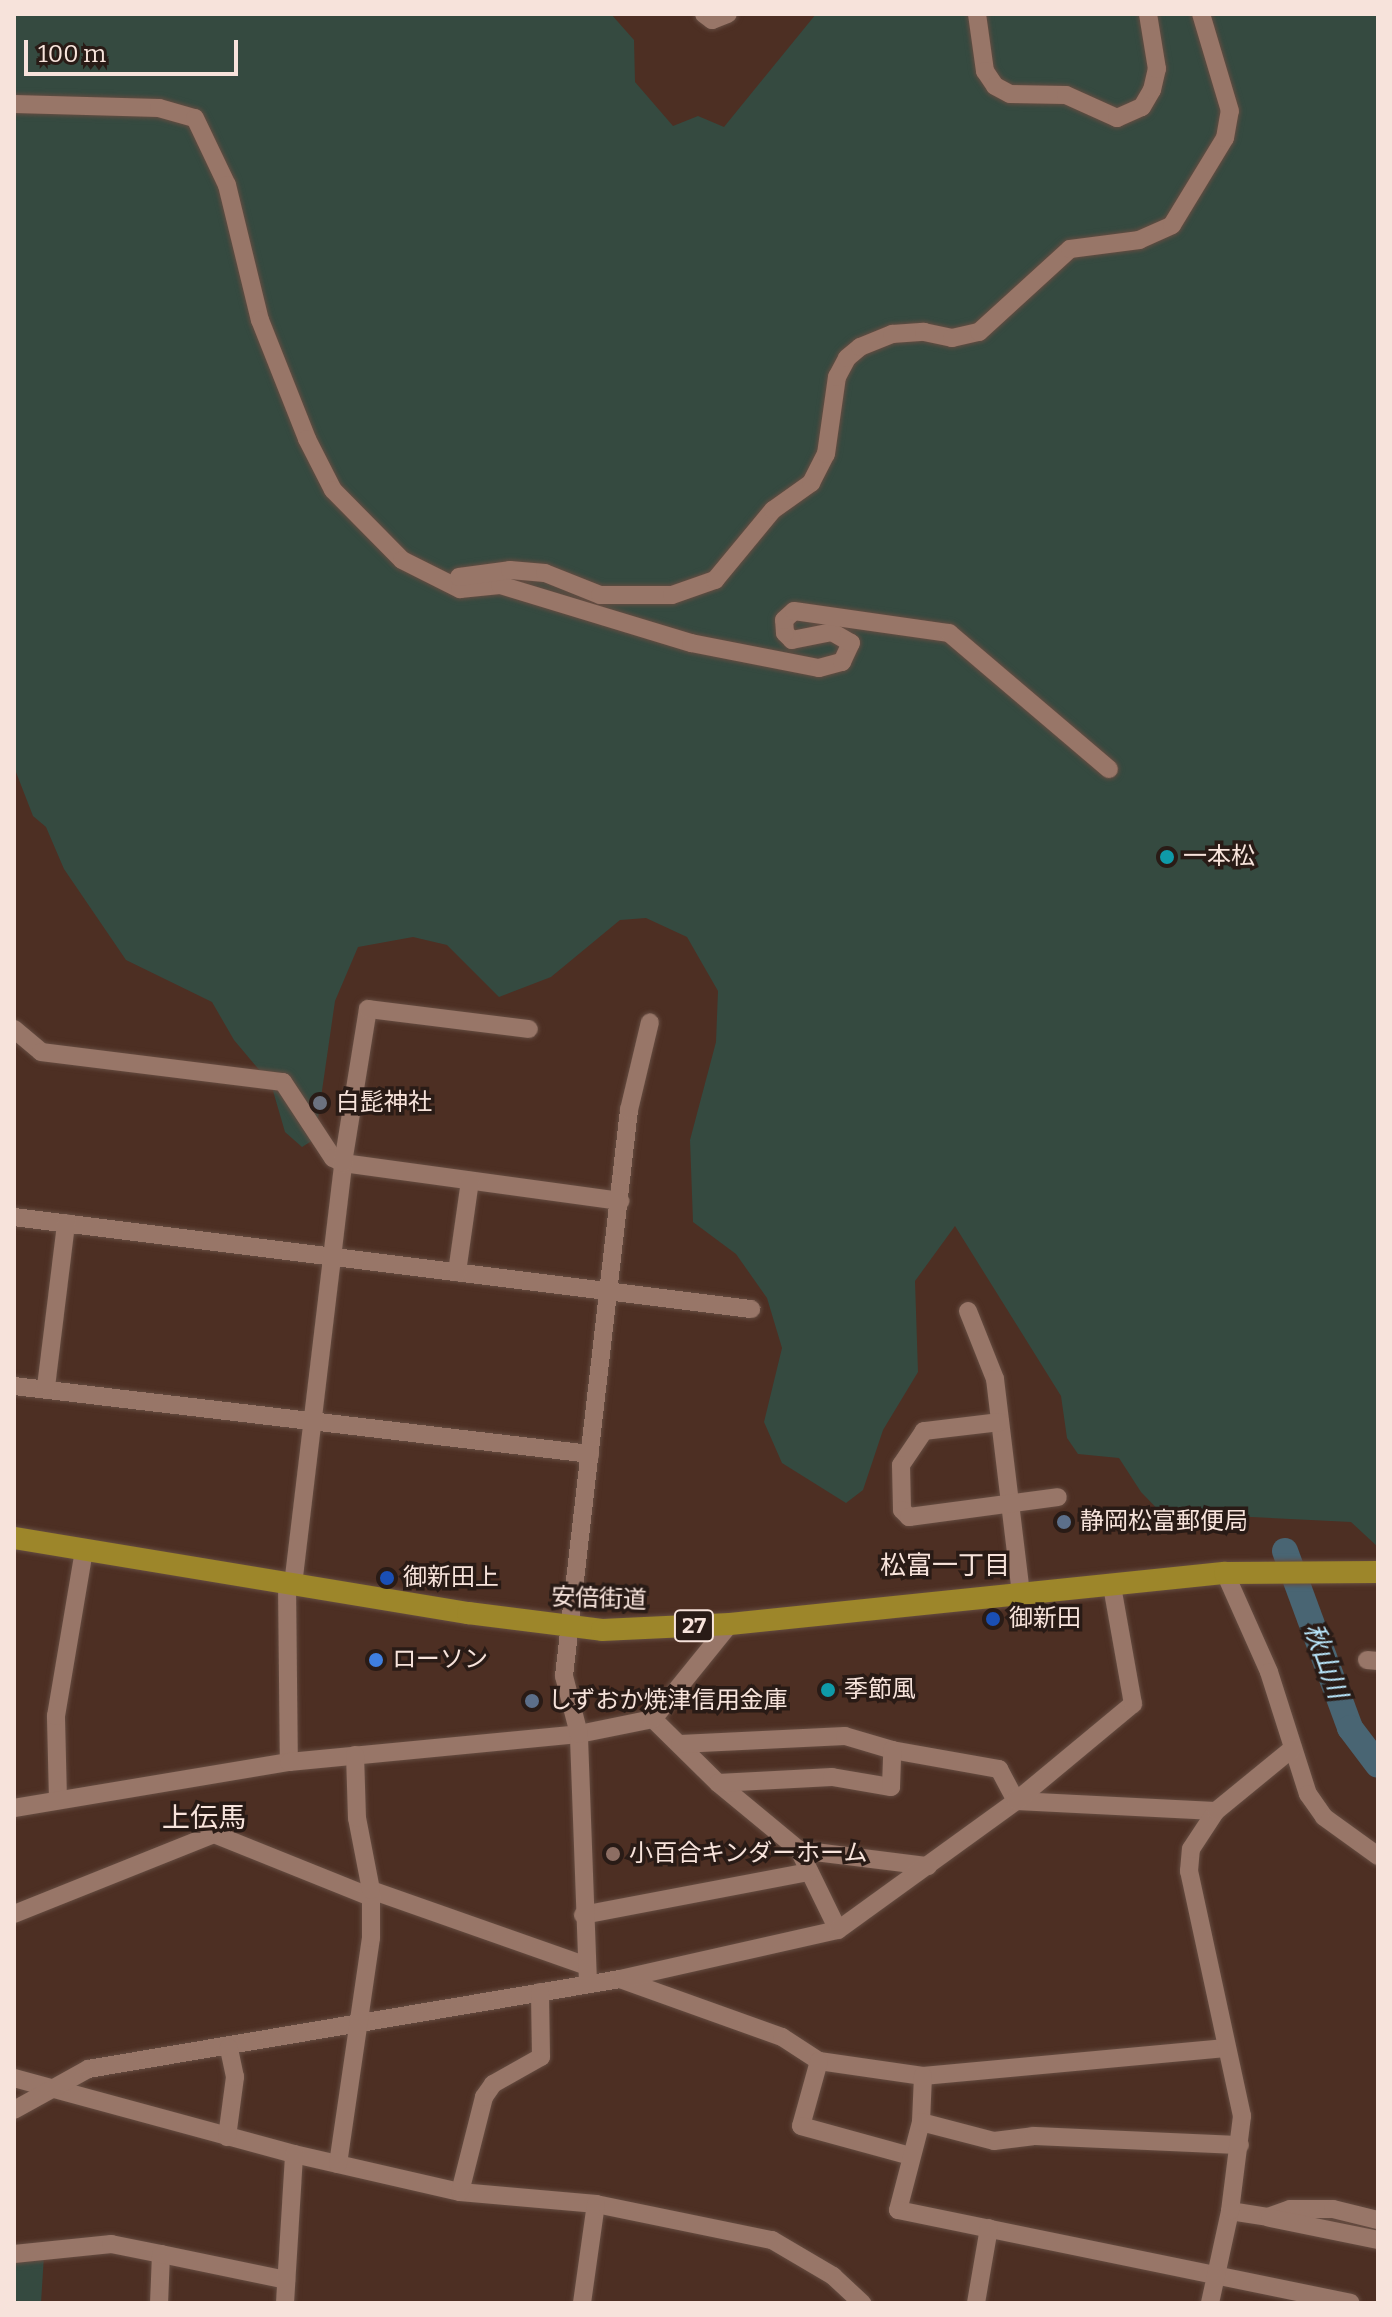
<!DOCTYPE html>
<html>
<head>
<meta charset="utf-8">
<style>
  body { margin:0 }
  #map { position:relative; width:1392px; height:2317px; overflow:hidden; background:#4d2f23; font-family:Bitter,"Noto Sans JP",serif }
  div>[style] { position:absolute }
  .green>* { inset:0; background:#354a40 }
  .river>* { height:26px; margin:-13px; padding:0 13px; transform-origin:13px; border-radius:13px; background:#496573 }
  .roads { filter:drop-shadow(0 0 2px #654c41) drop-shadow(0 0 2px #654c41) }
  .minor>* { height:18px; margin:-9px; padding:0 9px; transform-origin:9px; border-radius:9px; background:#987668 }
  .major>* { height:22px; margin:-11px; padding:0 11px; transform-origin:11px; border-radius:11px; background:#9d862a }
  .dots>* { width:22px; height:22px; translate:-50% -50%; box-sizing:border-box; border:4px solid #291b16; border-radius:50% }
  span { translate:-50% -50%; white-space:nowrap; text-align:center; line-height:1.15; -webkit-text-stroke:7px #291b16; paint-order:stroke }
  .shield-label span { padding:2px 6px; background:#291b16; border:2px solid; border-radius:6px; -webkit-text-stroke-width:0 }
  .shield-label { font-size:22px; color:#f7e3db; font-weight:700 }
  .poi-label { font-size:24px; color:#f7e3db }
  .left { translate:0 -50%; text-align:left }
  .street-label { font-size:24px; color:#f7e3db }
  .neighbourhood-label { font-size:26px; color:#f7e3db }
  .water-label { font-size:26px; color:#bbe9ff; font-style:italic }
  .quarter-label { font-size:28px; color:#f7e3db }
  .frame { position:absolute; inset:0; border:16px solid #f7e3db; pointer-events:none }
  .scale { position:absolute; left:24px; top:40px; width:214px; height:36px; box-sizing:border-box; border:4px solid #f7e3db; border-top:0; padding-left:10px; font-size:24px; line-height:28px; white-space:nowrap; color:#f7e3db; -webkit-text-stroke:6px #291b16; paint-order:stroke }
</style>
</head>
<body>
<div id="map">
  <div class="green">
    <i style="clip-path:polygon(14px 14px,611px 14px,634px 40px,635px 82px,673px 126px,698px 116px,724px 127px,816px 14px,1378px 14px,1378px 1547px,1351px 1522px,1232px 1516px,1195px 1529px,1170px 1522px,1141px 1492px,1119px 1458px,1078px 1454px,1067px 1438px,1061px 1396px,955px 1226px,915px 1281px,918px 1372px,883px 1430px,863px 1490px,846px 1503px,782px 1463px,764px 1422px,782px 1348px,767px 1298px,736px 1254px,693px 1222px,690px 1140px,716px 1042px,718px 991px,687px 937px,646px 918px,620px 920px,551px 977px,499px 997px,447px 945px,413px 937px,358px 947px,335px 1001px,315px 1139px,302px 1147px,285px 1132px,271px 1084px,234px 1040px,212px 1002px,126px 960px,64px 869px,46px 827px,33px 816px,14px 767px)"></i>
    <i style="clip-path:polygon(44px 2255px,41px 2303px,14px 2303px,14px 2258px)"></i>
  </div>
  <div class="river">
    <i style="left:1285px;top:1551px;width:189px;rotate:69.8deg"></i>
    <i style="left:1350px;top:1728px;width:46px;rotate:52.9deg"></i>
  </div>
  <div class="roads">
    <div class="minor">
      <i style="left:704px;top:14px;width:10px;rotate:37deg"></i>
      <i style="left:712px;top:20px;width:17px;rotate:-21deg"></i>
      <i style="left:977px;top:14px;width:58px;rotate:82deg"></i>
      <i style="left:985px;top:71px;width:18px;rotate:56deg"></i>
      <i style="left:995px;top:86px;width:17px;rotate:28deg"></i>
      <i style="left:1010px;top:94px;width:56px;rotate:1deg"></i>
      <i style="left:1066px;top:95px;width:56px;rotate:24.3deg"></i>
      <i style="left:1117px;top:118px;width:27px;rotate:-24deg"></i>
      <i style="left:1142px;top:107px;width:20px;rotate:-60deg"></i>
      <i style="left:1152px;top:90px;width:22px;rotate:-77deg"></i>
      <i style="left:1157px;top:69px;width:56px;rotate:-99.3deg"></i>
      <i style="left:14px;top:104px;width:145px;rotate:1.6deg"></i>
      <i style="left:159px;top:108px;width:37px;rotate:16deg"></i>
      <i style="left:195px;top:118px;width:74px;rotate:64.5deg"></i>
      <i style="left:227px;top:185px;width:139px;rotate:76.3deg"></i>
      <i style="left:260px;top:320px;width:128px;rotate:68.4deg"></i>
      <i style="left:307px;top:439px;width:57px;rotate:63deg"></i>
      <i style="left:333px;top:490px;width:98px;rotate:45.4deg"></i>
      <i style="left:402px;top:560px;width:65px;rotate:26.6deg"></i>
      <i style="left:460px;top:589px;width:40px;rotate:-5.7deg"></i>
      <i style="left:500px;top:585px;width:200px;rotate:16.9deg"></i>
      <i style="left:691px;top:643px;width:130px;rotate:11.1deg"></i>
      <i style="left:819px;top:668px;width:24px;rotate:-15deg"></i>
      <i style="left:842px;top:662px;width:21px;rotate:-65deg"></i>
      <i style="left:851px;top:643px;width:22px;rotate:-150deg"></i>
      <i style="left:832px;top:632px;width:41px;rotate:168.7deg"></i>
      <i style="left:792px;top:640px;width:10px;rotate:-135deg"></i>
      <i style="left:785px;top:633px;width:13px;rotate:-94deg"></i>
      <i style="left:784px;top:620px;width:13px;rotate:-42deg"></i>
      <i style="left:794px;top:611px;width:157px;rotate:8.1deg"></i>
      <i style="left:949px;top:633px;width:210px;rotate:40.4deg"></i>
      <i style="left:459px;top:577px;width:51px;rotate:-7.8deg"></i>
      <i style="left:510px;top:570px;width:35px;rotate:5deg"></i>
      <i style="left:545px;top:573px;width:59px;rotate:21.8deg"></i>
      <i style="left:600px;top:595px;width:72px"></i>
      <i style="left:672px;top:595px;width:46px;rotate:-19.2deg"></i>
      <i style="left:715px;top:580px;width:91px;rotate:-50.4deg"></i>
      <i style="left:773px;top:510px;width:47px;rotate:-35.4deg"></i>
      <i style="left:811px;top:483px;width:33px;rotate:-63deg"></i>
      <i style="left:826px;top:454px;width:78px;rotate:-81.9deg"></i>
      <i style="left:837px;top:377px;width:21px;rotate:-62deg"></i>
      <i style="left:847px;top:358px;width:17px;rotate:-40deg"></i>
      <i style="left:860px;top:347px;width:35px;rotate:-22deg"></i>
      <i style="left:892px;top:334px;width:32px;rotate:-4deg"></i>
      <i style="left:924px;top:332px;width:29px;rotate:12deg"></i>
      <i style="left:952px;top:338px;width:28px;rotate:-13deg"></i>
      <i style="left:979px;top:332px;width:123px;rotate:-42.4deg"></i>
      <i style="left:1070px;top:249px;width:70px;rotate:-7.4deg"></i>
      <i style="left:1139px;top:240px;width:36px;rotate:-24deg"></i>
      <i style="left:1172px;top:225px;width:102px;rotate:-58.7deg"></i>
      <i style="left:1225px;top:138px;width:27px;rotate:-80deg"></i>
      <i style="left:1230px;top:111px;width:101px;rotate:-106.6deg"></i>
      <i style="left:14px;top:1029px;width:35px;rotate:40deg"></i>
      <i style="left:41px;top:1052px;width:244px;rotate:7.1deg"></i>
      <i style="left:283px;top:1082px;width:91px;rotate:56.7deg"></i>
      <i style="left:333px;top:1158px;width:11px;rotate:27deg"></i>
      <i style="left:343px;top:1163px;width:280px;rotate:7.8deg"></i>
      <i style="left:14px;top:1217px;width:743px;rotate:7.12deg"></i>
      <i style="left:457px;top:1272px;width:92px;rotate:-81.9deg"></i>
      <i style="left:968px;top:1311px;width:73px;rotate:68.3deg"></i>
      <i style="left:995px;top:1379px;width:217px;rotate:83.1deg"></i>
      <i style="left:14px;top:1386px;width:580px;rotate:6.73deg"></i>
      <i style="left:46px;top:1387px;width:165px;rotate:-83deg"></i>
      <i style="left:1000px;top:1422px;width:77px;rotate:173.2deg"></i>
      <i style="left:924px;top:1431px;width:41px;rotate:124.1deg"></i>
      <i style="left:901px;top:1465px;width:45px;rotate:88.7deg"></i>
      <i style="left:902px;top:1510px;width:10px;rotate:45deg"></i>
      <i style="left:909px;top:1517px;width:150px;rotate:-7.6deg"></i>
      <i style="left:1225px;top:1573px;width:108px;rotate:66deg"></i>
      <i style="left:1269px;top:1672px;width:128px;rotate:72.3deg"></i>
      <i style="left:1308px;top:1794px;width:28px;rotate:55deg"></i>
      <i style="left:1324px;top:1817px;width:67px;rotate:35.8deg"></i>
      <i style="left:287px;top:1584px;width:178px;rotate:89.4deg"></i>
      <i style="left:293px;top:1585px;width:425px;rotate:-83.2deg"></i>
      <i style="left:343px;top:1163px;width:156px;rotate:-80.8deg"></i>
      <i style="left:368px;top:1009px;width:162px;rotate:7.1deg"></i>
      <i style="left:1367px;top:1660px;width:11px;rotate:5deg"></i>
      <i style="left:653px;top:1719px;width:91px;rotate:44.6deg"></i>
      <i style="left:718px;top:1783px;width:105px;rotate:39.6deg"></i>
      <i style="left:799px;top:1850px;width:89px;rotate:64deg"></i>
      <i style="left:680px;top:1744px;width:165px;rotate:-2.8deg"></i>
      <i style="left:845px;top:1736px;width:49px;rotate:16.6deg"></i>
      <i style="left:892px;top:1750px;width:109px;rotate:10.1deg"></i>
      <i style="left:999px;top:1769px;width:36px;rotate:62deg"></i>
      <i style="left:718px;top:1783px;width:114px;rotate:-3deg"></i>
      <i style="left:832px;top:1777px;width:60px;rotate:9.6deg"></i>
      <i style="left:891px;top:1787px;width:37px;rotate:-88deg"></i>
      <i style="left:58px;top:1800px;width:84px;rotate:-91.4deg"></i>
      <i style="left:56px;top:1716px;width:168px;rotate:-80.4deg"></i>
      <i style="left:1016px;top:1801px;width:200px;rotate:2.9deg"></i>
      <i style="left:14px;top:1808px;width:279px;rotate:-9.5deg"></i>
      <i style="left:289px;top:1762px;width:291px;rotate:-5.5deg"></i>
      <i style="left:579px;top:1734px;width:76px;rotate:-11.5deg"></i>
      <i style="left:653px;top:1719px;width:122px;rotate:-51deg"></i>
      <i style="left:799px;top:1850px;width:130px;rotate:7.1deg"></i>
      <i style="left:371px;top:1890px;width:226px;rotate:19.4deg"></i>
      <i style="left:14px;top:1914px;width:215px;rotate:-21.8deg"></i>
      <i style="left:214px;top:1834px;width:169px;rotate:21.9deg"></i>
      <i style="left:583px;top:1915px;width:230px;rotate:-10.8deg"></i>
      <i style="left:620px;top:1979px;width:172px;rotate:19.7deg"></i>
      <i style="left:782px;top:2037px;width:44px;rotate:33deg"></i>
      <i style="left:819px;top:2061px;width:105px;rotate:8.2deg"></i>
      <i style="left:923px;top:2076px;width:304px;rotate:-5.3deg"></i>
      <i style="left:588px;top:1983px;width:249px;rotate:-92.1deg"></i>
      <i style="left:579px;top:1734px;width:60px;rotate:-104.5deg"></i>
      <i style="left:564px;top:1676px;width:570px;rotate:-83.45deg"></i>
      <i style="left:629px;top:1110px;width:90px;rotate:-76.6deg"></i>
      <i style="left:819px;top:2061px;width:67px;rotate:105.5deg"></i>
      <i style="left:801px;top:2126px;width:114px;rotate:15.3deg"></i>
      <i style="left:923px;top:2076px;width:46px;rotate:92.5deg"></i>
      <i style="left:921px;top:2122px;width:91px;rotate:104.6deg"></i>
      <i style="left:898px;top:2210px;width:462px;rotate:11.6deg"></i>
      <i style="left:14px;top:2078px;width:290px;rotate:15.2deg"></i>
      <i style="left:294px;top:2154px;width:170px;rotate:12.9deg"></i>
      <i style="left:460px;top:2192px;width:137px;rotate:5deg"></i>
      <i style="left:596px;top:2204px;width:180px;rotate:11.6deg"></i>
      <i style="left:772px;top:2240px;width:71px;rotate:30.5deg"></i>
      <i style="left:833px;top:2276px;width:40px;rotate:43deg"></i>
      <i style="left:14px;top:2110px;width:85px;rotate:-29deg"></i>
      <i style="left:88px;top:2069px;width:540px;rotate:-9.6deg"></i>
      <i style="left:620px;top:1979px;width:223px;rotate:-12.7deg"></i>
      <i style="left:838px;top:1930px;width:220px;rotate:-35.9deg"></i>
      <i style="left:1016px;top:1801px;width:152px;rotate:-39.7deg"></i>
      <i style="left:1133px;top:1704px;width:120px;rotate:-100.1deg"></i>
      <i style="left:921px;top:2122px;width:75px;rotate:14.6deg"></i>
      <i style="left:994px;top:2141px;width:39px;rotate:-7deg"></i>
      <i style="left:1033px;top:2136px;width:207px;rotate:2.5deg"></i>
      <i style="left:227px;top:2137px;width:61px;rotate:-82.4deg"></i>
      <i style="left:235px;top:2077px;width:30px;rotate:-102deg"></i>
      <i style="left:338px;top:2164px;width:228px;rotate:-81.7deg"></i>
      <i style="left:371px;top:1938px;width:48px;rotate:-90deg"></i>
      <i style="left:371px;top:1890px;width:73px;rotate:-101deg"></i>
      <i style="left:357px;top:1818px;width:63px;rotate:-91.8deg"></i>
      <i style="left:460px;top:2192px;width:98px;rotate:-75.8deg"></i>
      <i style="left:484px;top:2097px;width:16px;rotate:-55deg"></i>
      <i style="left:493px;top:2084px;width:55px;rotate:-29.4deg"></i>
      <i style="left:541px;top:2057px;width:65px;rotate:-90.9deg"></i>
      <i style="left:1230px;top:2211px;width:38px;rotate:9deg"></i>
      <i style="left:1268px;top:2217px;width:23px;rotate:-20deg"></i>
      <i style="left:1290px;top:2209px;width:43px"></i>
      <i style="left:1333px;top:2209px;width:46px;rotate:13.7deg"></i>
      <i style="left:1270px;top:2218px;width:110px;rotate:11.5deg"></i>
      <i style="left:14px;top:2254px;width:98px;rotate:-5.9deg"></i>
      <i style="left:111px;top:2244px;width:51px;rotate:11.3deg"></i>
      <i style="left:161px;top:2254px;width:49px;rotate:92.3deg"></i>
      <i style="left:161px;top:2254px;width:128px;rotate:11.7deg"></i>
      <i style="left:285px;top:2303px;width:149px;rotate:-86.5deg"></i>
      <i style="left:582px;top:2303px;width:100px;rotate:-82deg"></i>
      <i style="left:976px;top:2303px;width:76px;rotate:-80.2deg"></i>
      <i style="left:1210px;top:2303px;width:94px;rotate:-77.7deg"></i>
      <i style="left:1230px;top:2211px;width:96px;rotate:-82.8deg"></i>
      <i style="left:1242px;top:2116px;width:251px;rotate:-102.2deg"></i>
      <i style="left:1189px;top:1871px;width:22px;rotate:-85deg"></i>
      <i style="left:1191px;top:1849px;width:45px;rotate:-56.7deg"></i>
      <i style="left:1216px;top:1811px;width:99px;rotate:-39.3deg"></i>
    </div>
    <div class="major">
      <i style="left:14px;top:1538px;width:460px;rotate:9.4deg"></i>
      <i style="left:468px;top:1613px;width:135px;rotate:7.2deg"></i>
      <i style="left:602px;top:1630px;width:128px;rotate:-2.7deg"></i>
      <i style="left:730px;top:1624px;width:498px;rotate:-5.9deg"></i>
      <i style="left:1225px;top:1573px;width:153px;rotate:-0.4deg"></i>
    </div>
  </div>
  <div class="dots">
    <i style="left:1167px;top:857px;background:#0f9aa8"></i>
    <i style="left:320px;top:1103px;background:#6b7280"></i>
    <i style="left:1064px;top:1522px;background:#5c6f8a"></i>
    <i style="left:387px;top:1578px;background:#1a4fb4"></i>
    <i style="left:993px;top:1619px;background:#1a4fb4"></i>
    <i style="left:376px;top:1660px;background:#3f7fe0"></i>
    <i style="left:828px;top:1690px;background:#0f9aa8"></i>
    <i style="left:532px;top:1701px;background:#5c6f8a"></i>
    <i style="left:613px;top:1854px;background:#8d6e63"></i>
  </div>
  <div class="shield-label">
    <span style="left:694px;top:1626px">27</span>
  </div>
  <div class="poi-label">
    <span class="left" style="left:1183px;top:857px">一本松</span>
    <span class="left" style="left:336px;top:1103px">白髭神社</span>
    <span class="left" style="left:1080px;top:1522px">静岡松富郵便局</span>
    <span class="left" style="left:403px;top:1578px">御新田上</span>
    <span class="left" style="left:1009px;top:1619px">御新田</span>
    <span class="left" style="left:392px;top:1660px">ローソン</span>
    <span class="left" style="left:844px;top:1690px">季節風</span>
    <span class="left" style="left:548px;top:1701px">しずおか焼津信用金庫</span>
    <span class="left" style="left:629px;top:1854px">小百合キンダーホーム</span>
  </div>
  <div class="street-label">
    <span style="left:599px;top:1599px;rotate:2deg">安倍街道</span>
  </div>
  <div class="neighbourhood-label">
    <span style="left:945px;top:1566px">松富一丁目</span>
  </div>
  <div class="water-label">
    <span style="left:1325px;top:1661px;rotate:70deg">秋山川</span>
  </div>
  <div class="quarter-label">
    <span style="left:204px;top:1818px">上伝馬</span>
  </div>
  <div class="frame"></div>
  <div class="scale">100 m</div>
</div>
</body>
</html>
